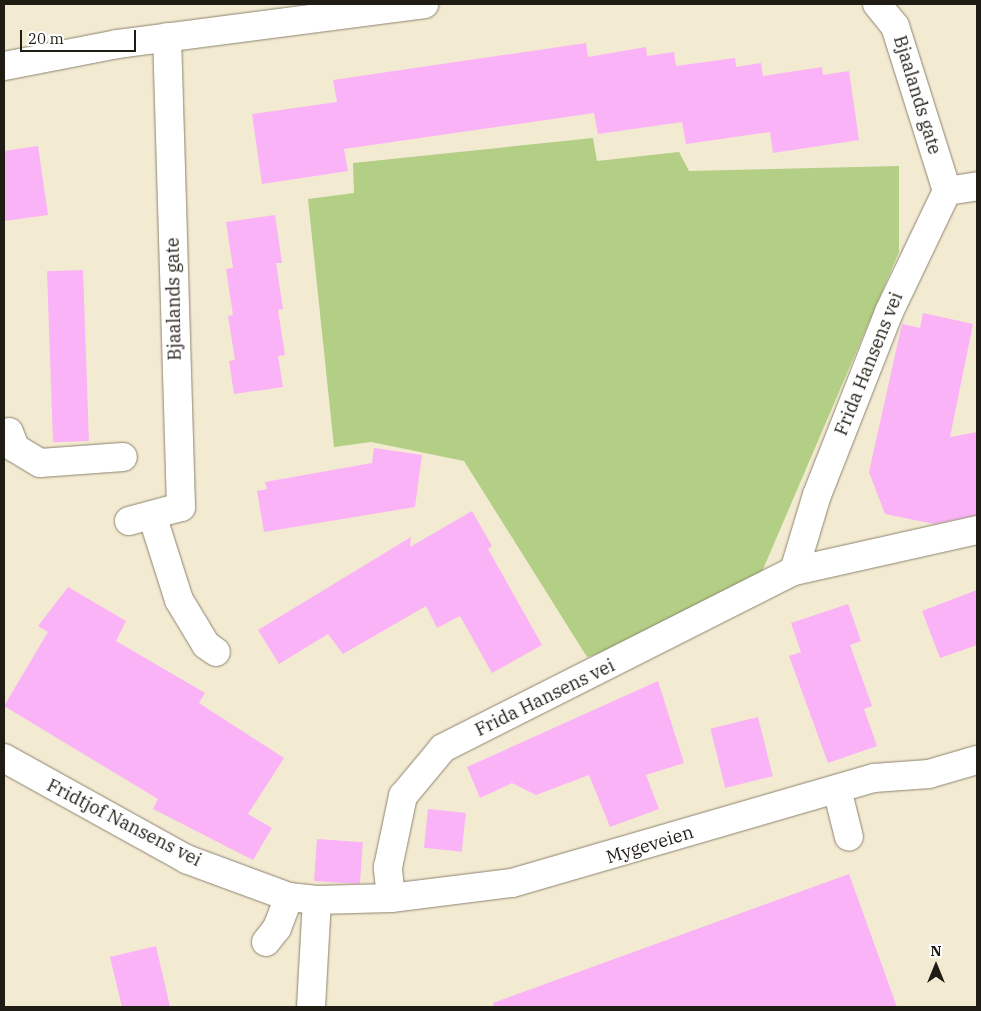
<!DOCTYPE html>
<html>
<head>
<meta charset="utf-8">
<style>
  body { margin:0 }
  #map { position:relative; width:981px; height:1011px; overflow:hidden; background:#f3ead2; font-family:"IBM Plex Serif",serif }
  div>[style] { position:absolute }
  .green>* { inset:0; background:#b2cf85 }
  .building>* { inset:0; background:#fab3f7; transform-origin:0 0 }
  .roads { filter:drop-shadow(0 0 1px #8c846e) drop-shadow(0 0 1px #8c846e) }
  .minor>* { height:28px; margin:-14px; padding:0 14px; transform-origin:14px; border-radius:14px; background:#fff }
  span { translate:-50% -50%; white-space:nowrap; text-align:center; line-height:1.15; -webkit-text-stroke:4px #fff; paint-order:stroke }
  .street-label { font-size:18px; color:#1f1c13 }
  .frame { position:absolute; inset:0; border:5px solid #1f1c13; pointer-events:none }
  .north { position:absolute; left:911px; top:941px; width:50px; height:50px; -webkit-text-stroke:4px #fff; paint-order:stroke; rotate:0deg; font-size:14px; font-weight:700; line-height:20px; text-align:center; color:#1f1c13 }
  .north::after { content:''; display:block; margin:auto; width:18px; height:22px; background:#1f1c13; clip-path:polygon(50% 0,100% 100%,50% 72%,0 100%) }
  .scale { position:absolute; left:20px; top:30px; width:116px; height:22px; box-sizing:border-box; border:2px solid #1f1c13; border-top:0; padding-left:6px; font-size:15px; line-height:18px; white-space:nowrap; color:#1f1c13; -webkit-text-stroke:4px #fff; paint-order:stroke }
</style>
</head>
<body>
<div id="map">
  <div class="green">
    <i style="clip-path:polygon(593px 138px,597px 161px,679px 152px,689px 171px,899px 166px,899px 252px,761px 574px,605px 652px,587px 657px,464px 461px,371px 442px,334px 447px,308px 199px,354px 193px,353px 163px)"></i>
  </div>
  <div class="building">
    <i style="clip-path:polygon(586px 43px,588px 57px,646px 47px,647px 56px,674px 52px,676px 66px,735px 58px,736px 67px,761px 63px,763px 76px,822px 67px,823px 75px,849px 71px,859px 140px,773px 153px,770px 132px,686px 144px,682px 122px,598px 134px,594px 113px,344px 149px,348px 171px,262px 184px,252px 114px,337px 102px,333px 80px)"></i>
    <i style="clip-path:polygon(38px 146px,48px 215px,4px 221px,4px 151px)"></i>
    <i style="clip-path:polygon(275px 215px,282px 263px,276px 263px,283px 309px,278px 310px,285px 355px,278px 356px,283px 387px,234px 394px,229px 361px,235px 360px,228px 316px,233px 315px,226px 269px,233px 268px,226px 222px)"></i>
    <i style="left:83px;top:270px;width:171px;height:36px;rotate:88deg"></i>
    <i style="clip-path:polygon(923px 313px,973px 324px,950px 437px,977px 432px,977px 515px,934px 524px,885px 514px,869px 472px,902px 324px,920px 328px)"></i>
    <i style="clip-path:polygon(374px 448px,422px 455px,415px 507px,264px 532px,257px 491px,267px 489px,265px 482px,372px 463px)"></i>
    <i style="clip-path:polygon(472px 511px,492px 546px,488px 549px,542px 645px,492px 673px,460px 616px,437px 628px,426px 606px,343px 654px,328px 634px,279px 664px,258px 630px,411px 537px,410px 547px)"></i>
    <i style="clip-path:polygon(68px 587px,126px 621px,116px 641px,205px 693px,199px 703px,284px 758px,248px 814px,272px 828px,253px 860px,153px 809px,158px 799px,4px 706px,48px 632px,38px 626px)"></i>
    <i style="clip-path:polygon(977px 590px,977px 645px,940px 658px,922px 611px)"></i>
    <i style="clip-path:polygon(848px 604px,861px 641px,850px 645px,872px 706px,864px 709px,877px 746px,828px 763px,789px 656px,801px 652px,791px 623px)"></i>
    <i style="clip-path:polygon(658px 681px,684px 763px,646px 775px,659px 809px,610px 827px,589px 775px,536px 795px,512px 783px,480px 798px,467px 767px)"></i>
    <i style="left:758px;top:717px;width:61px;height:49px;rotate:76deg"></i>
    <i style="left:428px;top:809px;width:38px;height:39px;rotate:6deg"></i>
    <i style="left:317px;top:839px;width:46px;height:42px;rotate:4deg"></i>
    <i style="clip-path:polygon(849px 874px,897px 1007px,494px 1007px,493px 1003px)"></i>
    <i style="clip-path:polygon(156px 946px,170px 1007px,122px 1007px,110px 957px)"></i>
  </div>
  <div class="roads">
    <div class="minor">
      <i style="left:877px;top:4px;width:28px;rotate:51deg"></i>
      <i style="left:895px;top:26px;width:173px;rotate:72.5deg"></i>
      <i style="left:4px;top:66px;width:115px;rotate:-11deg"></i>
      <i style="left:117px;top:44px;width:310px;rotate:-7.4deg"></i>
      <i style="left:947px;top:191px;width:30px;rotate:-9deg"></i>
      <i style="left:9px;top:432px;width:17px;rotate:69deg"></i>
      <i style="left:15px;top:448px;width:29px;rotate:31deg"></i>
      <i style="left:40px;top:463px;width:83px;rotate:-4.1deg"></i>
      <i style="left:152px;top:515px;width:89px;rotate:72.4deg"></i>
      <i style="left:179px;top:600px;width:52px;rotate:59deg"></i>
      <i style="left:206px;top:645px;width:12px;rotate:35deg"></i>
      <i style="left:129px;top:521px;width:54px;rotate:-15.1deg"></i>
      <i style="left:181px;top:507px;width:470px;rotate:-91.7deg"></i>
      <i style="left:794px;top:571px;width:79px;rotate:-73.2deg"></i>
      <i style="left:817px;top:495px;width:197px;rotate:-68.5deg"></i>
      <i style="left:889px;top:312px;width:134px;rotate:-64.4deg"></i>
      <i style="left:4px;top:758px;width:208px;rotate:29deg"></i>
      <i style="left:186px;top:859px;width:110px;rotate:20.3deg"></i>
      <i style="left:289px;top:897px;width:28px;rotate:6deg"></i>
      <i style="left:317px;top:900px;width:74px;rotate:-1.5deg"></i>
      <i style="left:391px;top:898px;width:122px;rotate:-7.1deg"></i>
      <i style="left:512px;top:883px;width:377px;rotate:-16.2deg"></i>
      <i style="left:874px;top:778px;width:55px;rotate:-4.2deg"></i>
      <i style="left:929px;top:774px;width:50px;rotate:-16.3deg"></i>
      <i style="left:837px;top:789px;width:49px;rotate:76deg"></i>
      <i style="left:391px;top:898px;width:31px;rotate:-96deg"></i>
      <i style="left:388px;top:867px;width:73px;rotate:-78.1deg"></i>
      <i style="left:403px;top:796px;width:62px;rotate:-50.2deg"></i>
      <i style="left:443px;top:748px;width:393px;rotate:-26.8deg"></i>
      <i style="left:794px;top:571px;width:188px;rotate:-12.6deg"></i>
      <i style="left:266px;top:942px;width:18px;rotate:-52deg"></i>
      <i style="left:277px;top:928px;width:33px;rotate:-69deg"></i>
      <i style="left:311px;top:1007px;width:107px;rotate:-86.8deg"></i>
    </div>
  </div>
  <div class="street-label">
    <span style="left:917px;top:95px;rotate:73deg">Bjaalands gate</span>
    <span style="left:174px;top:299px;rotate:-91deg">Bjaalands gate</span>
    <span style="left:869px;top:364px;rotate:-68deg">Frida Hansens vei</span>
    <span style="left:545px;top:698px;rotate:-26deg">Frida Hansens vei</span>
    <span style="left:124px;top:823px;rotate:27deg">Fridtjof Nansens vei</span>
    <span style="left:650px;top:845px;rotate:-17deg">Mygeveien</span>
  </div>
  <div class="frame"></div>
  <div class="north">N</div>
  <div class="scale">20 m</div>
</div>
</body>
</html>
